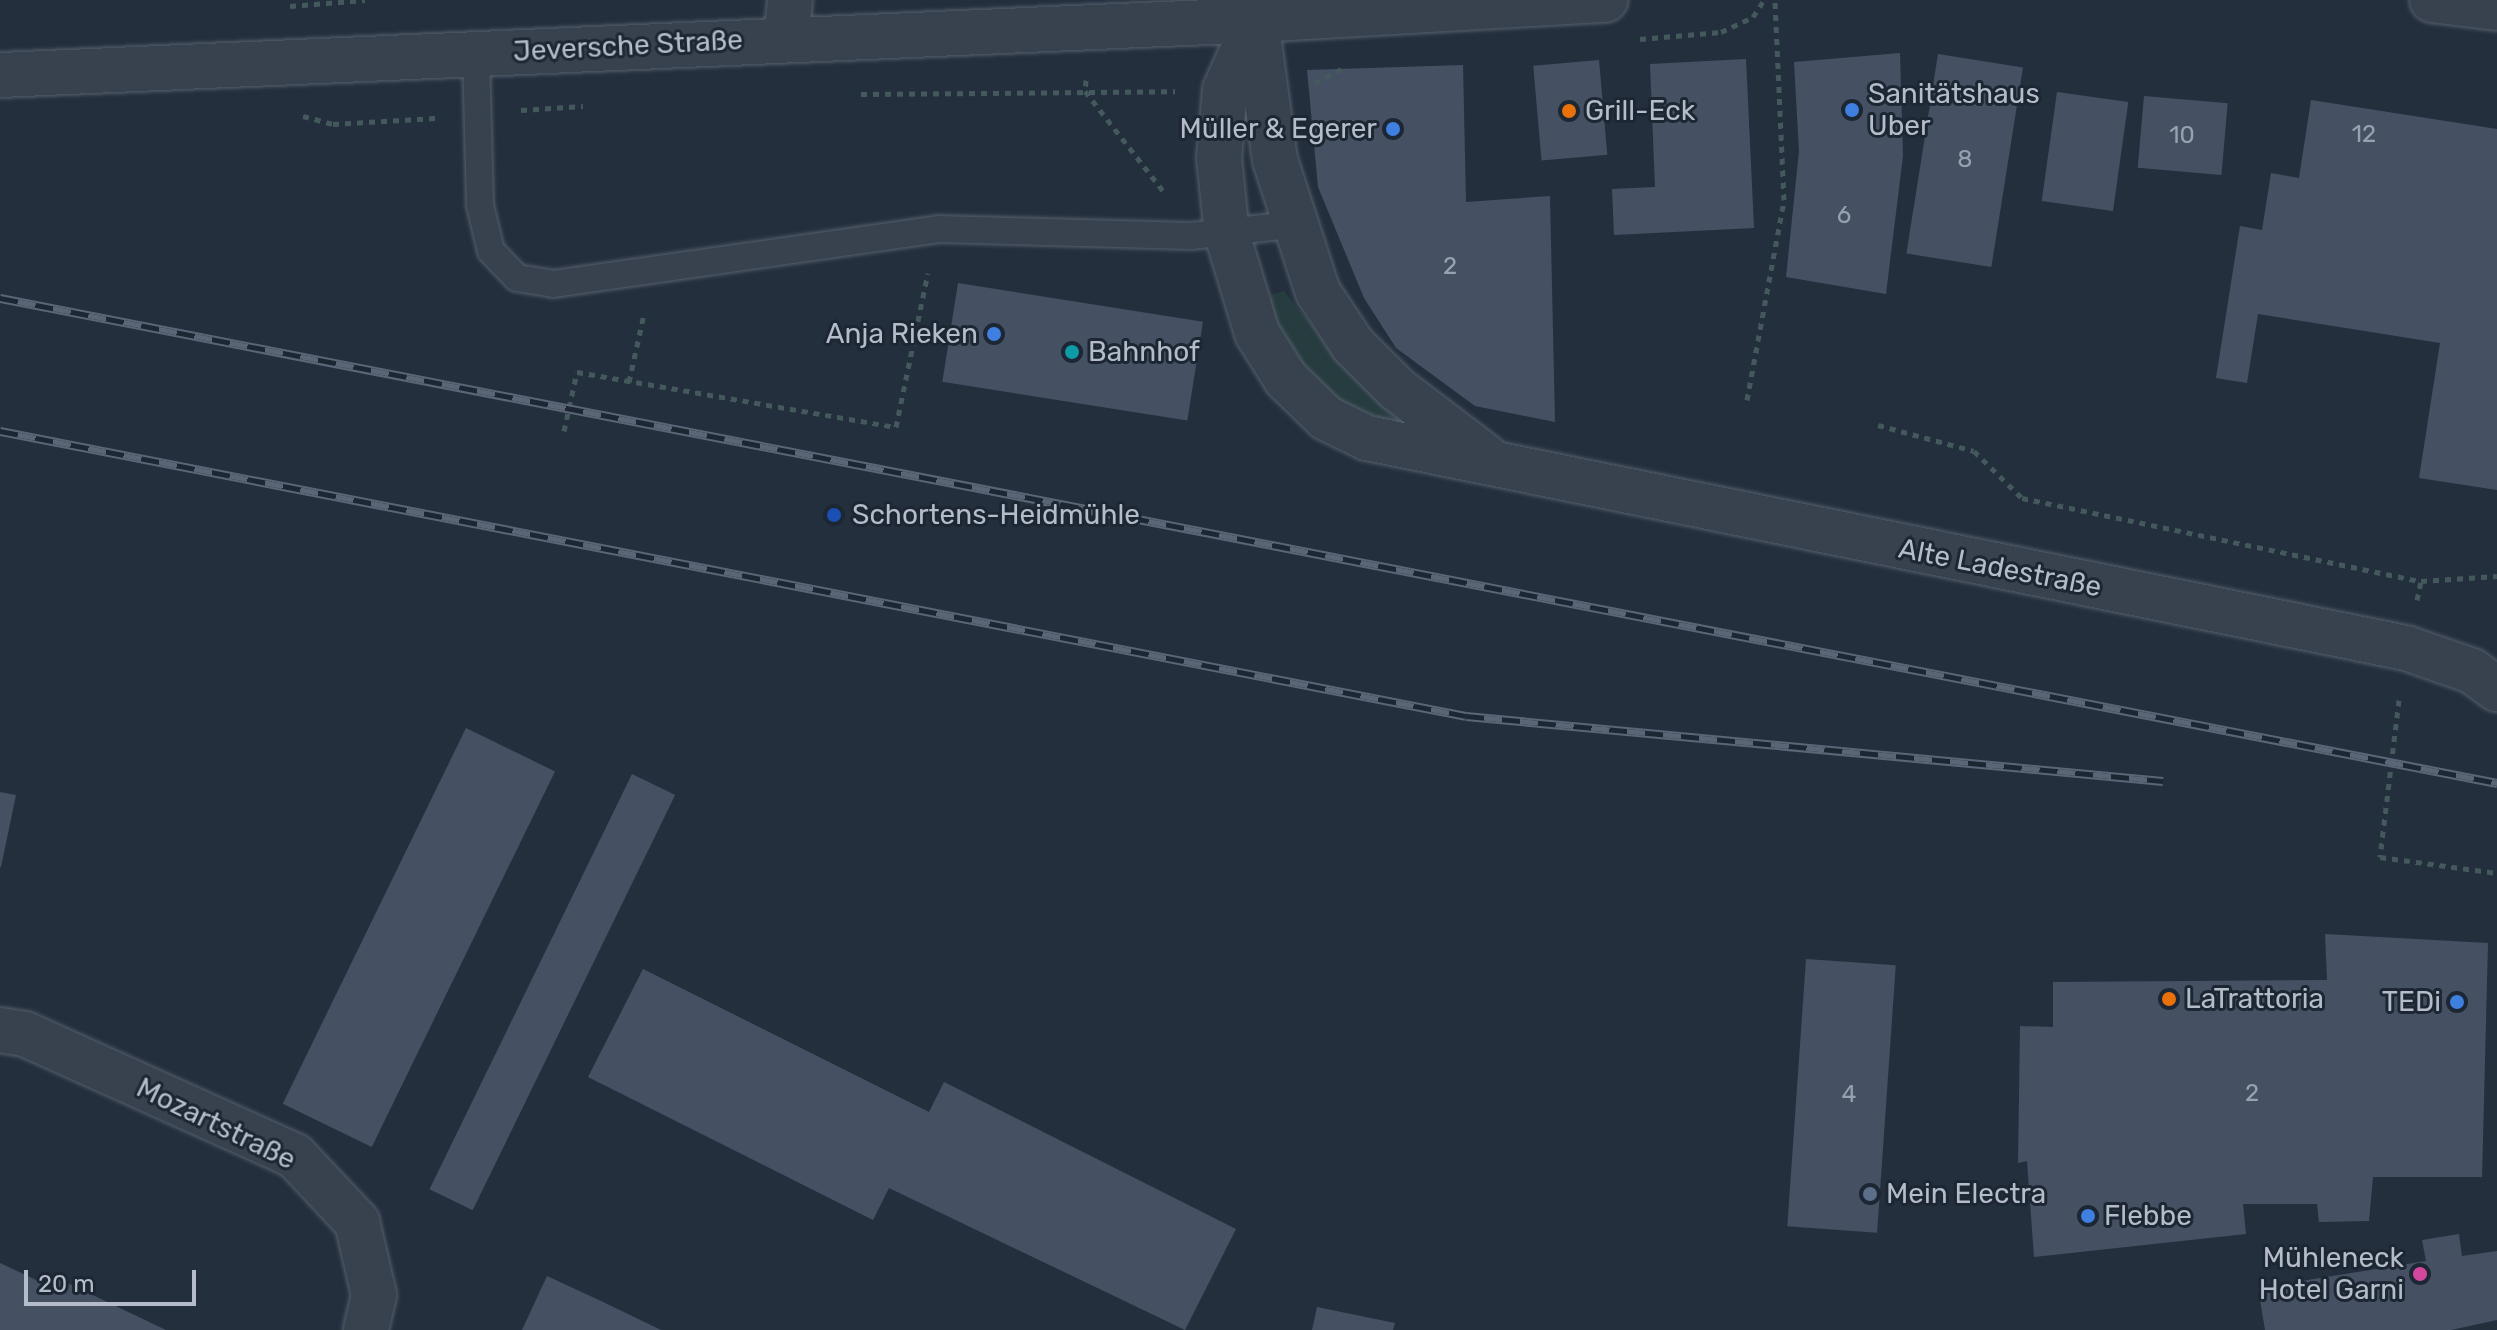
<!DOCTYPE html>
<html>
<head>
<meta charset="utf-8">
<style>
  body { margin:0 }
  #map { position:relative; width:2497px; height:1330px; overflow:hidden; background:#242f3e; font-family:Rubik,sans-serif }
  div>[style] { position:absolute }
  .green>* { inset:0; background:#263c3f }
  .building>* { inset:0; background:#455162; transform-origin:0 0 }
  .path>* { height:5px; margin-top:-2.5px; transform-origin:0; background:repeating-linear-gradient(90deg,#44595c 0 6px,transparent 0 12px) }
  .roads { filter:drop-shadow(0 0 2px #565f6c) drop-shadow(0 0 2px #565f6c) }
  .service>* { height:26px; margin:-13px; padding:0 13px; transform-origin:13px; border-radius:13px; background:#38414e }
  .minor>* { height:44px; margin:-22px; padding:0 22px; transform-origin:22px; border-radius:22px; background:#38414e }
  .tertiary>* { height:44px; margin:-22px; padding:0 22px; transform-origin:22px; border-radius:22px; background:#38414e }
  .rail>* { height:9px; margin-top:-4.5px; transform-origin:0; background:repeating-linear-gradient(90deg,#1d2633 0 18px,#5a6575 0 36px); box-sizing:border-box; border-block:2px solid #5a6575 }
  .dots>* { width:22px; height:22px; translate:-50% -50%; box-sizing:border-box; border:4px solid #1d2633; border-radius:50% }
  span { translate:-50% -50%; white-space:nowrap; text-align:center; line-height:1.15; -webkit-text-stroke:6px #1d2633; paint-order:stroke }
  .number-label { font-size:24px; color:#98a1af }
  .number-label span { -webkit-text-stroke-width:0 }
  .street-label { font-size:28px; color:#b4bcc9 }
  .poi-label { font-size:28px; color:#b4bcc9 }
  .left { translate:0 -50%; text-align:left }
  .right { translate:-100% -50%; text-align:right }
  .scale { position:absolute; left:24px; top:1270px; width:172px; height:36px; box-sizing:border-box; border:4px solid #b4bcc9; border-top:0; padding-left:10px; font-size:24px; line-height:28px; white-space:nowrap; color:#b4bcc9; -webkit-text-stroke:6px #1d2633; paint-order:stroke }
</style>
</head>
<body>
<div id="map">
  <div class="green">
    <i style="clip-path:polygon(1284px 291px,1355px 378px,1405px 425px,1362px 420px,1301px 373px,1269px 312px,1271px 295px)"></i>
  </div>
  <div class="building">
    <i style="clip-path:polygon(1900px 53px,1903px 156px,1886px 294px,1786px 277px,1799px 151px,1794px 62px)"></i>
    <i style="left:1938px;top:54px;width:86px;height:202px;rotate:9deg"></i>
    <i style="clip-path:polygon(1746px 59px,1754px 228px,1614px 235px,1612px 189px,1655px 187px,1650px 64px)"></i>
    <i style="left:1599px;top:60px;width:95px;height:66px;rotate:85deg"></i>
    <i style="clip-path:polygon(1463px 65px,1466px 202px,1550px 196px,1555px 422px,1475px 406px,1396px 348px,1364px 298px,1318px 187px,1307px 70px)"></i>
    <i style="left:2057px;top:92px;width:72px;height:110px;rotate:8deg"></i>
    <i style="left:2144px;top:96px;width:84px;height:72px;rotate:5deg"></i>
    <i style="clip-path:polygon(2311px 100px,2497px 129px,2497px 490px,2419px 478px,2440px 343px,2258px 314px,2247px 383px,2216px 378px,2240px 226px,2262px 230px,2271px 173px,2299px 178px)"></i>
    <i style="left:958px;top:283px;width:248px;height:100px;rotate:9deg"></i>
    <i style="left:466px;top:728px;width:99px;height:418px;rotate:26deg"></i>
    <i style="left:632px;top:774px;width:48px;height:462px;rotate:26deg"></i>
    <i style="clip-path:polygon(0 792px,16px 795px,1px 867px,0 867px)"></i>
    <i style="clip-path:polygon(2325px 934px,2488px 943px,2482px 1177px,2373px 1177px,2369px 1221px,2319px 1222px,2317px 1204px,2243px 1204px,2246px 1234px,2034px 1257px,2027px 1161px,2018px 1163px,2020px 1026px,2053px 1027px,2053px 982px,2327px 980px)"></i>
    <i style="left:1806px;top:959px;width:90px;height:268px;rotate:4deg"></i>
    <i style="clip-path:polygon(643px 969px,929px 1112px,944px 1082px,1236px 1229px,1185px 1330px,889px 1188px,873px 1220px,588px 1077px)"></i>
    <i style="clip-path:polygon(2459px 1234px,2462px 1256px,2497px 1251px,2497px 1320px,2451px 1330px,2265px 1330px,2258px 1288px,2426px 1261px,2422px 1240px)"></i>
    <i style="clip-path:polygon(0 1263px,53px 1288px,57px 1278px,166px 1330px,0 1330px)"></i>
    <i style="clip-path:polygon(547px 1276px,601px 1301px,661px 1330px,522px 1330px)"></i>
    <i style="clip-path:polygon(1317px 1307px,1395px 1323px,1393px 1330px,1312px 1330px)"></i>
  </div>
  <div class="path">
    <i style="left:290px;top:6px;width:75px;rotate:-4.6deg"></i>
    <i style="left:1640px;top:39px;width:81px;rotate:-4.9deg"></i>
    <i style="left:1721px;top:32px;width:35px;rotate:-25deg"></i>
    <i style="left:1753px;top:17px;width:20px;rotate:-57deg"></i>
    <i style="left:1086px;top:80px;width:11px;rotate:95deg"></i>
    <i style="left:1085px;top:91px;width:127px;rotate:52deg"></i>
    <i style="left:1315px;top:83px;width:30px;rotate:-28deg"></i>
    <i style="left:861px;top:94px;width:314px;rotate:-0.5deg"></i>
    <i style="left:521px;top:110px;width:62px;rotate:-3.7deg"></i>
    <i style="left:303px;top:116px;width:31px;rotate:15deg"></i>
    <i style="left:333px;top:124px;width:103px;rotate:-3.3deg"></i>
    <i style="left:629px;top:382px;width:70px;rotate:-77.6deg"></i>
    <i style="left:1747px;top:400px;width:203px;rotate:-79.5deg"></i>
    <i style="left:1784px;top:200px;width:200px;rotate:-92.6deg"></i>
    <i style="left:1878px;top:425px;width:99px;rotate:15.2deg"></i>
    <i style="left:1974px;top:451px;width:67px;rotate:44.4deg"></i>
    <i style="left:2022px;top:498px;width:408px;rotate:11.8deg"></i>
    <i style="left:564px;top:431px;width:60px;rotate:-77.6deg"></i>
    <i style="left:577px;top:372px;width:324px;rotate:9.8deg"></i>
    <i style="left:896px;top:427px;width:157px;rotate:-78.3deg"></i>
    <i style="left:2417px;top:600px;width:19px;rotate:-78deg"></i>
    <i style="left:2421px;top:581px;width:76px;rotate:-3.8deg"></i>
    <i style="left:2399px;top:700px;width:158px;rotate:96.9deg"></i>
    <i style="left:2380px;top:857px;width:118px;rotate:7.8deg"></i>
  </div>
  <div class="roads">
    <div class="service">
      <i style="left:476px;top:53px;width:152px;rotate:88.5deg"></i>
      <i style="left:480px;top:205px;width:47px;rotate:76.6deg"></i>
      <i style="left:491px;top:251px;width:37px;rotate:46deg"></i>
      <i style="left:517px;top:278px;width:36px;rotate:9deg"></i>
      <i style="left:553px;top:284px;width:389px;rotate:-8.1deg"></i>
      <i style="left:938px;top:229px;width:253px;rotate:1.6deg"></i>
      <i style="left:1191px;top:236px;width:101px;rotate:-6.3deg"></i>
    </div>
    <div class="minor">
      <i style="left:2432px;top:0;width:65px;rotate:7deg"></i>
      <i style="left:1256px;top:20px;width:350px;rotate:-3.3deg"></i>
      <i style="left:786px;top:39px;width:39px;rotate:-84deg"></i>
      <i style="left:0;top:1030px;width:25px;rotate:9deg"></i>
      <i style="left:25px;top:1034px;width:296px;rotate:24.3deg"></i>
      <i style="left:295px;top:1156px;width:91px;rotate:46.8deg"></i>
      <i style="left:357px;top:1222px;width:75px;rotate:76.9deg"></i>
      <i style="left:374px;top:1295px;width:36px;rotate:103deg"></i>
    </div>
    <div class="tertiary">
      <i style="left:1265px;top:0;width:98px;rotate:114deg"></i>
      <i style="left:1225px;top:90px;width:68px;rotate:95deg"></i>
      <i style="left:1219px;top:158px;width:76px;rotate:84deg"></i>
      <i style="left:1227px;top:234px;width:103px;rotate:73.1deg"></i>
      <i style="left:1257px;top:333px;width:54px;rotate:57.8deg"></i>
      <i style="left:1286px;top:379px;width:56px;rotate:44.3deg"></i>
      <i style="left:1326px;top:418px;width:46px;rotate:26deg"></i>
      <i style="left:1367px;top:438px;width:1060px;rotate:11.43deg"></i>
      <i style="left:2406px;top:648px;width:70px;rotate:19.2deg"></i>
      <i style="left:2472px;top:671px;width:31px;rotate:36deg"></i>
      <i style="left:1256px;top:20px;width:141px;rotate:82.3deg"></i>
      <i style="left:1275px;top:160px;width:139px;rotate:72deg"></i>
      <i style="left:1318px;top:292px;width:64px;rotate:56.6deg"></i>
      <i style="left:1353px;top:345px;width:62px;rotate:45deg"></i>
      <i style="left:1397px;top:389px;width:111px;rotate:37.3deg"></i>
      <i style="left:0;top:75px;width:1257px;rotate:-2.51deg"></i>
    </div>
  </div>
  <div class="rail">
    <i style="left:0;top:298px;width:2544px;rotate:10.99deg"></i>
    <i style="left:0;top:431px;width:1493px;rotate:11deg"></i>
    <i style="left:1466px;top:716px;width:700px;rotate:5.33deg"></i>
  </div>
  <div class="dots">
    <i style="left:1852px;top:110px;background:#3f7fe0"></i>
    <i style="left:1569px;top:111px;background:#e8710a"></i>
    <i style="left:1393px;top:129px;background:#3f7fe0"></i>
    <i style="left:994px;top:334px;background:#3f7fe0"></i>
    <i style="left:1072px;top:352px;background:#0f9aa8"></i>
    <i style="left:834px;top:515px;background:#1a4fb4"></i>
    <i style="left:2169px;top:999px;background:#e8710a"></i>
    <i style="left:2457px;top:1002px;background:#3f7fe0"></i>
    <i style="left:1870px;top:1194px;background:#5c6f8a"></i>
    <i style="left:2088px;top:1216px;background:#3f7fe0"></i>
    <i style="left:2420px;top:1274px;background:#d1479c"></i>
  </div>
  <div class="number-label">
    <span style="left:2364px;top:135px">12</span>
    <span style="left:2182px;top:136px">10</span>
    <span style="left:1965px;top:160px">8</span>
    <span style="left:1844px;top:216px">6</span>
    <span style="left:1450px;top:267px">2</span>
    <span style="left:2252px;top:1094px">2</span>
    <span style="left:1849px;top:1095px">4</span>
  </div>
  <div class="street-label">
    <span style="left:628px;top:46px;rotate:-3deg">Jeversche Straße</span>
    <span style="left:2000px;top:568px;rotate:11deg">Alte Ladestraße</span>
    <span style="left:216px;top:1124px;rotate:26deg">Mozartstraße</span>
  </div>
  <div class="poi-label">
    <span class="left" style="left:1868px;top:110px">Sanitätshaus<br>Uber</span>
    <span class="left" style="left:1585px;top:111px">Grill-Eck</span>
    <span class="right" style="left:1377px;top:129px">Müller &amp; Egerer</span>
    <span class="right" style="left:978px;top:334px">Anja Rieken</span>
    <span class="left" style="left:1088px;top:352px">Bahnhof</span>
    <span class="left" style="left:852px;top:515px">Schortens-Heidmühle</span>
    <span class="left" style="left:2185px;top:999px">LaTrattoria</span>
    <span class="right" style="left:2441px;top:1002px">TEDi</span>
    <span class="left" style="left:1886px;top:1194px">Mein Electra</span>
    <span class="left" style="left:2104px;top:1216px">Flebbe</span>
    <span class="right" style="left:2404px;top:1274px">Mühleneck<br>Hotel Garni</span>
  </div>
  <div class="scale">20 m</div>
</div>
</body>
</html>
